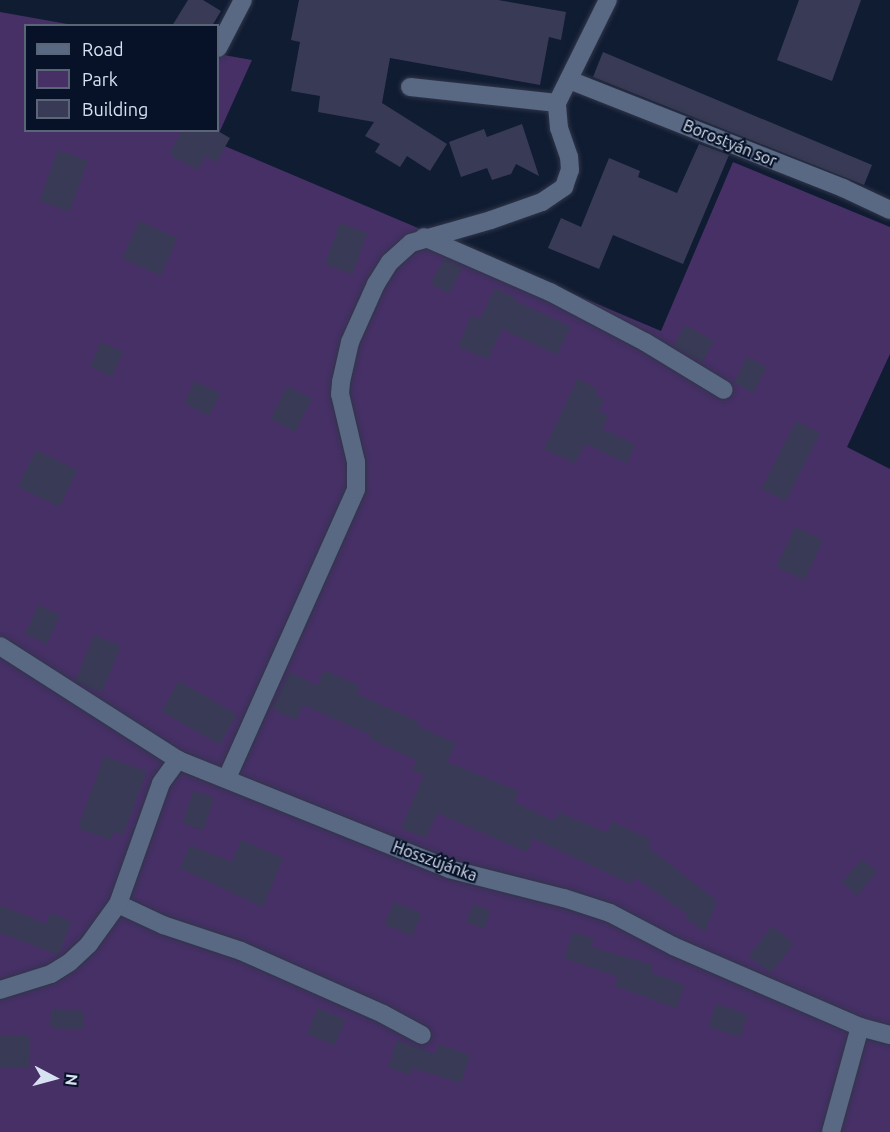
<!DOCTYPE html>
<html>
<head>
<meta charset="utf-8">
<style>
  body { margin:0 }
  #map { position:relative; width:890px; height:1132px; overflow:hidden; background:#101c32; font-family:Ubuntu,sans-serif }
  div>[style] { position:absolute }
  .green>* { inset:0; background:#463066 }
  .building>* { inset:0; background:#393b56; transform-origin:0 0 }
  .roads { filter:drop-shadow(0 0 2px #303549) drop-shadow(0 0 2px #303549) }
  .minor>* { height:18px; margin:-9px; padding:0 9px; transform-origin:9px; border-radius:9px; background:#596883 }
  span { translate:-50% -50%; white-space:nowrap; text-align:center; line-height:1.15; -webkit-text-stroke:4.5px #071228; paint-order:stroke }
  .street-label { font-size:16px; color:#d8e1f1 }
  .legend { position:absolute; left:24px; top:24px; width:195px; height:108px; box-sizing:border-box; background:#071228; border:2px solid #5b6578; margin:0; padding:8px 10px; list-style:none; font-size:18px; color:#d8e1f1 }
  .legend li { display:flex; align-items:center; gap:12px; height:30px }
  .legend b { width:30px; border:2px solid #5b6578 }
  .north { position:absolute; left:24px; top:1048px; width:60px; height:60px; -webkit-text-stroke:4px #071228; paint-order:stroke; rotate:96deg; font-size:16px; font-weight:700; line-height:24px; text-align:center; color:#d8e1f1 }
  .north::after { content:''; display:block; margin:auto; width:21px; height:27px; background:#d8e1f1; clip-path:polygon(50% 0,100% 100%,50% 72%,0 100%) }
</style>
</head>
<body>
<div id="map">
  <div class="green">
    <i style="clip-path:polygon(0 12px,73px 25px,26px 26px,26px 130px,218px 130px,218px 54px,252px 60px,215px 142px,661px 331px,733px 162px,890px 227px,890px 354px,847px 447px,890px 469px,890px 1132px,0 1132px)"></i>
  </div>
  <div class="building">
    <i style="clip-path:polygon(188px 0,203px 0,221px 11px,212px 26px,172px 26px)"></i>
    <i style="clip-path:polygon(299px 0,498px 0,566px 12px,561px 40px,549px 37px,540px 85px,390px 58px,382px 103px,447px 144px,430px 171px,407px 156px,400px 167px,375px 152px,380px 144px,365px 136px,374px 122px,318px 112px,320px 96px,291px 91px,300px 42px,291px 40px)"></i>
    <i style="clip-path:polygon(799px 0,861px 0,832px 81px,777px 60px)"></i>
    <i style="clip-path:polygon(603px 52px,872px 165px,864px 185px,593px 77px)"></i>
    <i style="clip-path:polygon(522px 124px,539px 176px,516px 164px,511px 174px,492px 180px,487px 168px,461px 177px,449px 142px,484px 129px,487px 137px)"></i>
    <i style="clip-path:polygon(182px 130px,216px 130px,230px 138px,216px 163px,205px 156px,198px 170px,169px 155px)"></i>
    <i style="clip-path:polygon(699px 144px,729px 155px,683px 264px,613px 235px,599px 269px,548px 248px,561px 218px,581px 227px,609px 158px,640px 171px,638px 177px,677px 193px)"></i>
    <i style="left:58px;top:150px;width:32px;height:54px;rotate:20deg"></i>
    <i style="left:139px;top:221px;width:42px;height:41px;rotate:24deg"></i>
    <i style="left:340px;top:223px;width:29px;height:44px;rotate:20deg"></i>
    <i style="left:444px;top:258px;width:21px;height:29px;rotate:28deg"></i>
    <i style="clip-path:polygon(495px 288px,515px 297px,514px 300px,571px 327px,557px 355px,502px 329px,488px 359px,458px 347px,471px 316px,480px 319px)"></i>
    <i style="left:685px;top:325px;width:33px;height:24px;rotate:29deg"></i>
    <i style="left:101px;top:342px;width:24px;height:27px;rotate:24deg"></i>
    <i style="left:747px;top:357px;width:22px;height:29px;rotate:27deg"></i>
    <i style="clip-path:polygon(578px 378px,598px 390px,595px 395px,604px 399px,599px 411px,609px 416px,602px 429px,635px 444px,627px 463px,585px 444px,575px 463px,544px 449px)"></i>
    <i style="left:195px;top:381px;width:28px;height:25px;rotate:26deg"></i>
    <i style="left:287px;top:386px;width:28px;height:37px;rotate:27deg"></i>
    <i style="left:796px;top:421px;width:27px;height:76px;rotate:27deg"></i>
    <i style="left:36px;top:450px;width:46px;height:41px;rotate:26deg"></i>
    <i style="left:795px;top:527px;width:31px;height:44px;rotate:25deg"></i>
    <i style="left:38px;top:605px;width:24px;height:32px;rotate:24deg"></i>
    <i style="left:94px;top:635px;width:29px;height:50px;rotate:22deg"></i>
    <i style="clip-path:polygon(324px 670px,360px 686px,357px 694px,419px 722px,417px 726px,456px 743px,447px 762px,519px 791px,514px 802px,555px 821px,559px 812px,607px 833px,612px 822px,651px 839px,648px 847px,717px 901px,705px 932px,685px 917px,687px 914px,634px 877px,631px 884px,533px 838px,527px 852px,437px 813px,426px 838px,401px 828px,424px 775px,412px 770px,417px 760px,370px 739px,371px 735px,303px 705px,296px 720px,272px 709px,290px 672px,317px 686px)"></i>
    <i style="left:179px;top:681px;width:67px;height:35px;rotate:30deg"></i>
    <i style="clip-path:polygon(104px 756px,147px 771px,123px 835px,114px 832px,110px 840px,78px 828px)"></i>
    <i style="left:193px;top:791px;width:22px;height:34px;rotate:18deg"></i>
    <i style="clip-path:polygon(241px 840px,283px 858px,263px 907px,180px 868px,190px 845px,232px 862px)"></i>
    <i style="left:862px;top:859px;width:20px;height:31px;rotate:41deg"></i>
    <i style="left:394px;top:902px;width:30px;height:24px;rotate:23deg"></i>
    <i style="left:473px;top:904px;width:19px;height:19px;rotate:21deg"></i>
    <i style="clip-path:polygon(0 905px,46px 924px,50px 913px,71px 921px,59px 955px,0 933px)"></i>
    <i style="left:772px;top:926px;width:28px;height:38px;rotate:38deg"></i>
    <i style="clip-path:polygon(573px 932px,594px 939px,591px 947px,653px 965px,651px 972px,685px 985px,676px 1008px,615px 986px,618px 977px,564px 958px)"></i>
    <i style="left:716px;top:1004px;width:33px;height:24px;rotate:18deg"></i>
    <i style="left:318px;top:1008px;width:30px;height:28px;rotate:23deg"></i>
    <i style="left:51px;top:1009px;width:33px;height:19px;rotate:3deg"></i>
    <i style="left:0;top:1035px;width:30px;height:32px;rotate:2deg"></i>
    <i style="clip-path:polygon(397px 1040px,435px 1054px,438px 1044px,470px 1055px,461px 1083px,413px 1068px,410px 1075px,388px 1067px)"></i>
  </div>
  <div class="roads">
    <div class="minor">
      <i style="left:218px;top:48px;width:54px;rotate:-62.5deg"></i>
      <i style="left:569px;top:80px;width:295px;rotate:21.5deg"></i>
      <i style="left:843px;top:188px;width:52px;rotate:25.1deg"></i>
      <i style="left:410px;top:87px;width:148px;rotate:6.2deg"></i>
      <i style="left:424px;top:237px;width:137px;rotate:23.6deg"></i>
      <i style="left:550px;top:292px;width:107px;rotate:27.8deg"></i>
      <i style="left:645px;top:342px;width:92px;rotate:31.3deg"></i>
      <i style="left:0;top:646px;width:211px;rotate:32.6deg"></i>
      <i style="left:178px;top:760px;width:292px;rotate:21.9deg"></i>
      <i style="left:449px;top:869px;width:119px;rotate:14.2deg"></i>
      <i style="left:564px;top:898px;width:48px;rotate:18.1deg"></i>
      <i style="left:610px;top:913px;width:71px;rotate:27.6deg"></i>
      <i style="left:673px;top:946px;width:204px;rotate:23.4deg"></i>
      <i style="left:860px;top:1027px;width:31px;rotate:15deg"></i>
      <i style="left:227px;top:778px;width:316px;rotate:-65.9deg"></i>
      <i style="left:356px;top:489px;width:27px;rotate:-90deg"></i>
      <i style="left:356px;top:462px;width:70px;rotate:-103.2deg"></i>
      <i style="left:340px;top:394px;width:12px;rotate:-85deg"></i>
      <i style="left:341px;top:382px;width:41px;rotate:-77.3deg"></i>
      <i style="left:350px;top:342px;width:64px;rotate:-65.9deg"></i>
      <i style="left:376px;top:284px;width:26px;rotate:-58deg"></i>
      <i style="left:390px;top:262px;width:28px;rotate:-42deg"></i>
      <i style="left:411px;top:243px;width:83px;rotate:-16deg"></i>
      <i style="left:491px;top:220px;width:54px;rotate:-19.4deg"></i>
      <i style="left:542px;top:202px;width:27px;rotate:-34deg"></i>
      <i style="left:564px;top:187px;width:18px;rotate:-71deg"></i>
      <i style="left:570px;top:170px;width:13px;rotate:-94deg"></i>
      <i style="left:569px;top:157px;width:31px;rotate:-109deg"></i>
      <i style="left:559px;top:128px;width:25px;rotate:-95deg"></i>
      <i style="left:557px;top:103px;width:115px;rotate:-63.7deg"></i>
      <i style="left:118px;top:904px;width:50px;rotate:25deg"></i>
      <i style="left:163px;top:925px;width:82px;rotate:18.4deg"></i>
      <i style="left:241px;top:951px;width:155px;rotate:23.9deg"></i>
      <i style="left:383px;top:1014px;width:44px;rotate:28.3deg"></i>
      <i style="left:0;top:990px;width:53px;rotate:-17.4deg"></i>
      <i style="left:51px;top:974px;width:22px;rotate:-32deg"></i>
      <i style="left:70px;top:962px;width:26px;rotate:-43deg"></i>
      <i style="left:89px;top:944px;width:49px;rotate:-54.1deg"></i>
      <i style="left:118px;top:904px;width:128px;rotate:-70.4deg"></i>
      <i style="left:161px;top:783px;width:29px;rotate:-54deg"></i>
      <i style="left:831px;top:1132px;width:109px;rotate:-74.6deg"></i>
    </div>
  </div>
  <div class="street-label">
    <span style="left:730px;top:143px;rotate:22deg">Borostyán sor</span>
    <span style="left:435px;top:861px;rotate:20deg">Hosszújánka</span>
  </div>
  <ul class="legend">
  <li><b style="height:8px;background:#596883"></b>Road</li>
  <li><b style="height:16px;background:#463066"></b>Park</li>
  <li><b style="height:16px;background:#393b56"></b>Building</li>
  </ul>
  <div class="north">N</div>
</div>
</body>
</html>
